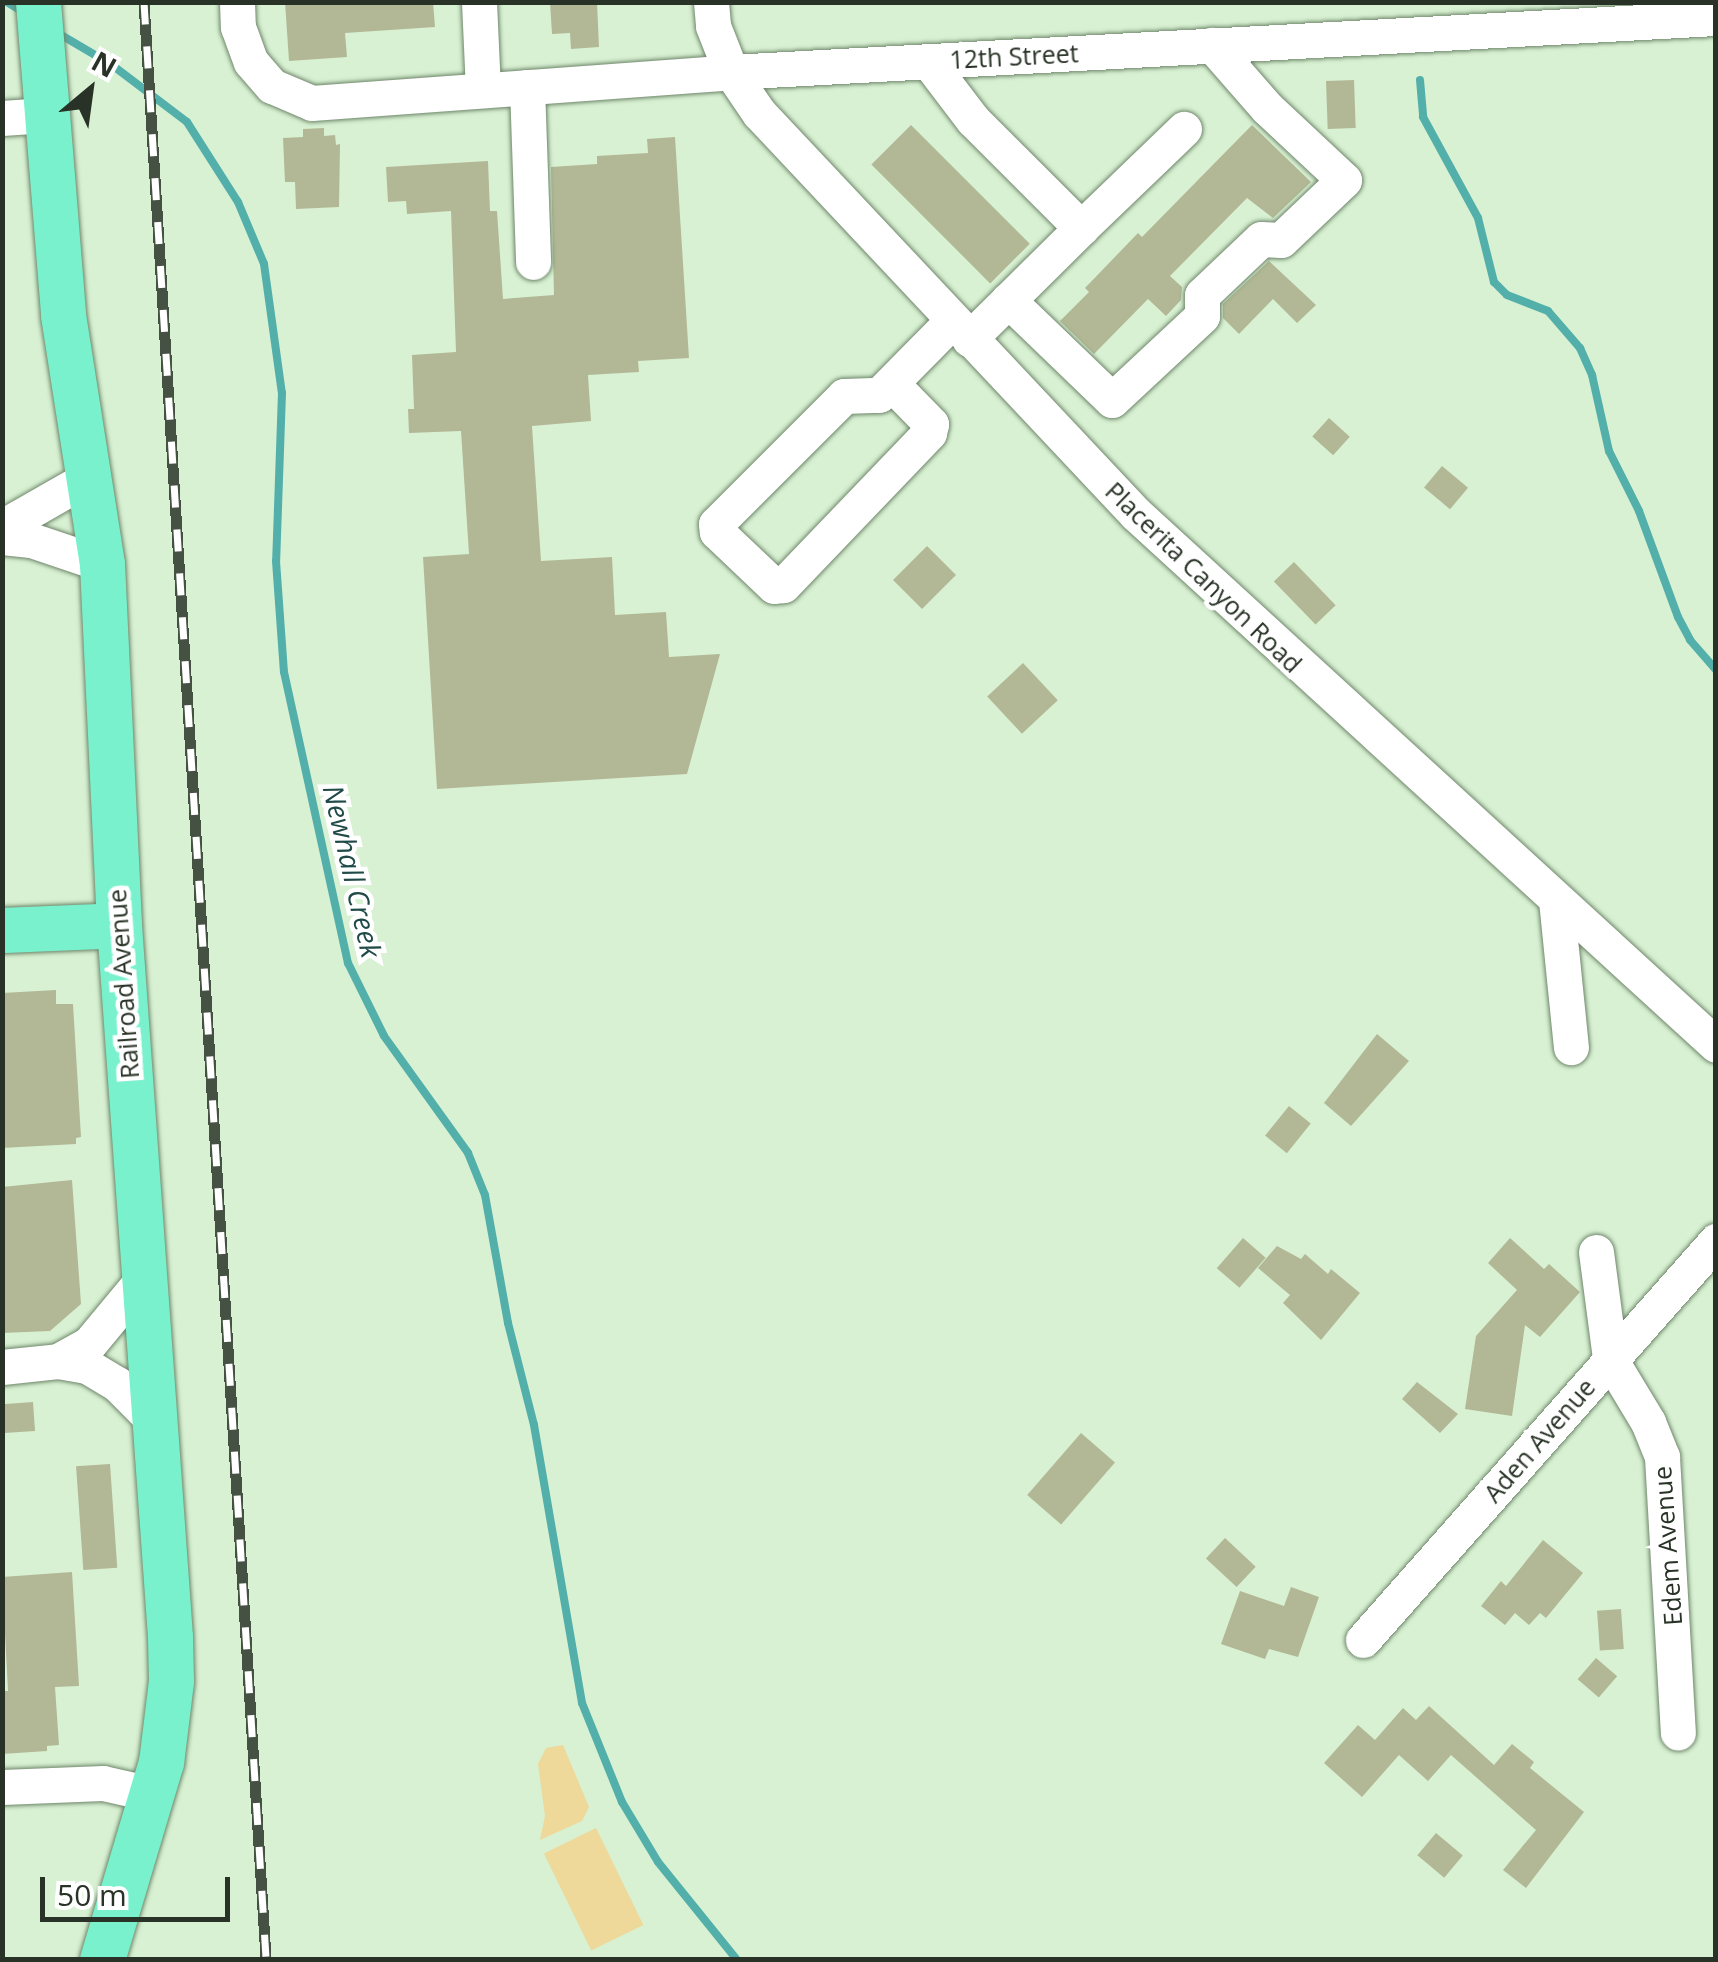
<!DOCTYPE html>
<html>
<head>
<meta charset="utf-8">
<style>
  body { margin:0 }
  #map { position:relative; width:1718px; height:1962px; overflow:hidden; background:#d8f1d3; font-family:"Open Sans",sans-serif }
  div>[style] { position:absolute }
  .green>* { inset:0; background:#eed89a; transform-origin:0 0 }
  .stream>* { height:8px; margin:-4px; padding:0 4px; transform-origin:4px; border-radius:4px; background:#53afaa }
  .building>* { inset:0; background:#b2b895; transform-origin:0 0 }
  .roads { filter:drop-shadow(0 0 2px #6f866a) drop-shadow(0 0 2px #6f866a) }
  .minor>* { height:35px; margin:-17.5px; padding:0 17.5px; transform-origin:17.5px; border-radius:17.5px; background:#fff }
  .major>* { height:45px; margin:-22.5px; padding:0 22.5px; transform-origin:22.5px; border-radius:22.5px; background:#79f1cd }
  .rail>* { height:11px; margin-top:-5.5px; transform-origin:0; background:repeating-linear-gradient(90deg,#fff 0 22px,#455243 0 44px); box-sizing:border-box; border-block:2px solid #455243 }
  span { translate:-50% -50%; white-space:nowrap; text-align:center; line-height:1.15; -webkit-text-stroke:9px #fff; paint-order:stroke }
  .street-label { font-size:25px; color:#283226 }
  .water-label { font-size:28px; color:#204a48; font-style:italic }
  .frame { position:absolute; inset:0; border:5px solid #283226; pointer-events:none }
  .north { position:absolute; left:40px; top:40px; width:100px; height:100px; -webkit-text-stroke:8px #fff; paint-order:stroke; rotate:29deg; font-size:28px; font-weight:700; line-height:40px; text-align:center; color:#283226 }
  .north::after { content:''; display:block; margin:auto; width:35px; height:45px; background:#283226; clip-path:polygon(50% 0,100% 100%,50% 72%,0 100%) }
  .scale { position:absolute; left:40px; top:1877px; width:190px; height:45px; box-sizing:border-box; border:5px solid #283226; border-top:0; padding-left:12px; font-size:30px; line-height:35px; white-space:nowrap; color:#283226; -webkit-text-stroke:8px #fff; paint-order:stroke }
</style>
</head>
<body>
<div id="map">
  <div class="green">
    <i style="clip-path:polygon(563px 1745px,589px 1807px,582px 1821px,540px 1840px,545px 1816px,538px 1764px,546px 1748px)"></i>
    <i style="left:596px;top:1828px;width:108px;height:58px;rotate:64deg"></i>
  </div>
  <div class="stream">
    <i style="left:7px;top:2px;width:19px;rotate:32deg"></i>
    <i style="left:56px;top:32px;width:65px;rotate:30.5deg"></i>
    <i style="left:112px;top:65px;width:94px;rotate:37.2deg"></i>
    <i style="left:187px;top:122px;width:95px;rotate:57.5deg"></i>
    <i style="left:238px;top:202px;width:67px;rotate:67.2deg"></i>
    <i style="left:264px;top:264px;width:130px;rotate:82.1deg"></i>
    <i style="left:282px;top:393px;width:168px;rotate:92deg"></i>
    <i style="left:276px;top:561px;width:111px;rotate:85.9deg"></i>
    <i style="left:284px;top:672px;width:298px;rotate:77.6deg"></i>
    <i style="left:348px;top:963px;width:81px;rotate:63.7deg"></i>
    <i style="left:384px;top:1036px;width:144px;rotate:54.3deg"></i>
    <i style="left:468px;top:1153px;width:45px;rotate:68deg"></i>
    <i style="left:485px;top:1195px;width:130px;rotate:79.8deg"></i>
    <i style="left:508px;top:1323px;width:105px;rotate:75.7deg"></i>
    <i style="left:534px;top:1425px;width:282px;rotate:80.2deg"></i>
    <i style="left:582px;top:1703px;width:107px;rotate:68deg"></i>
    <i style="left:622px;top:1802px;width:70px;rotate:59deg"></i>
    <i style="left:658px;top:1862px;width:126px;rotate:51.1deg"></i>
    <i style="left:1420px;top:80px;width:37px;rotate:85deg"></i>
    <i style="left:1423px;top:117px;width:115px;rotate:61.4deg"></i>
    <i style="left:1478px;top:218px;width:66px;rotate:76deg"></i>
    <i style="left:1494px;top:282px;width:18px;rotate:45deg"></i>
    <i style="left:1507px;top:295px;width:44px;rotate:21.3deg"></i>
    <i style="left:1548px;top:311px;width:49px;rotate:49.1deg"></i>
    <i style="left:1580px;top:348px;width:30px;rotate:66deg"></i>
    <i style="left:1592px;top:375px;width:78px;rotate:77.4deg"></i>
    <i style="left:1609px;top:451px;width:67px;rotate:63.4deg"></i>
    <i style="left:1639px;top:511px;width:113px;rotate:69.8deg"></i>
    <i style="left:1678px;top:617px;width:26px;rotate:62deg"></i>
    <i style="left:1690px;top:640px;width:40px;rotate:49deg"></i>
  </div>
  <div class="building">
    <i style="clip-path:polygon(285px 2px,433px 2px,435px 27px,345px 33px,347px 57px,289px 61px)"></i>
    <i style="clip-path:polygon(550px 2px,597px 2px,599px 47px,571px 49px,570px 33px,552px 34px)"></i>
    <i style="left:1354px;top:80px;width:48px;height:28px;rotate:88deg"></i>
    <i style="left:911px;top:125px;width:168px;height:56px;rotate:45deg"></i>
    <i style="clip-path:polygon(1252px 125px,1311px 182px,1273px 218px,1247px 198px,1170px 276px,1182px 287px,1181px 300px,1166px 316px,1148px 299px,1094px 354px,1060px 321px,1089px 292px,1085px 288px,1138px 233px,1142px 237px)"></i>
    <i style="clip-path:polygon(324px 128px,324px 136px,335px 135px,336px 145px,340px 144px,339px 207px,296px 209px,295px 182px,285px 182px,283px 138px,303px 137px,303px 129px)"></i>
    <i style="clip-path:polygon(675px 137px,689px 358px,638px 361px,639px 372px,588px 375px,591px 421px,532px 426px,541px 561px,612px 557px,615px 615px,666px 612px,669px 657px,720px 654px,687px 774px,437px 789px,423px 557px,469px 554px,461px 431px,409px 433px,408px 409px,414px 409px,412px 355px,456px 352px,451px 211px,407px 214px,406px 201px,388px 202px,386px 167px,488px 161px,490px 211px,497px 211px,503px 299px,554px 295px,551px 167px,597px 164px,597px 156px,648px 153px,647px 139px)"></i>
    <i style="clip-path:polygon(1269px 261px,1316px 305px,1297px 323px,1273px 299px,1239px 334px,1223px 318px,1223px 304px)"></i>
    <i style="left:1329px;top:418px;width:28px;height:25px;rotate:42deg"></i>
    <i style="left:1442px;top:466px;width:34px;height:28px;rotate:40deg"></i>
    <i style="left:927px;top:546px;width:41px;height:48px;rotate:45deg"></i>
    <i style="left:1294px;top:562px;width:60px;height:28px;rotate:46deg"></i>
    <i style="left:1023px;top:663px;width:51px;height:49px;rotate:47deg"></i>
    <i style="clip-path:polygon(56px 990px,56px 1004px,73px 1004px,81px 1137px,76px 1138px,76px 1144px,2px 1148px,2px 993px)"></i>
    <i style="clip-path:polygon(1377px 1034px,1409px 1061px,1351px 1126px,1324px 1103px)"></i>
    <i style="left:1289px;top:1106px;width:28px;height:38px;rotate:39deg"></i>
    <i style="clip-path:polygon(72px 1180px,81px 1304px,50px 1331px,2px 1333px,2px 1187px)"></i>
    <i style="left:1243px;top:1238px;width:30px;height:40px;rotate:41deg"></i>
    <i style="clip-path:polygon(1510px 1238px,1544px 1269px,1549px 1264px,1580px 1292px,1540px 1337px,1525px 1325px,1512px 1416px,1465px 1409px,1476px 1336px,1517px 1290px,1488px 1263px)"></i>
    <i style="clip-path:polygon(1277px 1246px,1301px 1259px,1305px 1254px,1328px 1274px,1331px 1269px,1360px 1293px,1321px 1340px,1283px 1303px,1290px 1295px,1258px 1268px)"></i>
    <i style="clip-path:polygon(1417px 1382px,1458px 1414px,1440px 1433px,1402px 1399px)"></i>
    <i style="left:33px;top:1402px;width:29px;height:31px;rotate:86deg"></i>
    <i style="left:1081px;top:1433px;width:45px;height:82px;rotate:41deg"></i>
    <i style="left:110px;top:1464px;width:104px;height:34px;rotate:86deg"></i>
    <i style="left:1225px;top:1538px;width:42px;height:28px;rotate:43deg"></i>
    <i style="clip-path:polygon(1543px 1540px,1583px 1573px,1546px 1618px,1540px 1613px,1529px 1625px,1515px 1613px,1505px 1625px,1481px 1606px,1501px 1581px,1506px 1586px)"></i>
    <i style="clip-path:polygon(72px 1572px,79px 1686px,55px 1687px,59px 1745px,47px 1746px,47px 1751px,2px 1754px,2px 1691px,8px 1691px,2px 1577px)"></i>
    <i style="clip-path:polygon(1291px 1587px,1319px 1597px,1298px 1657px,1269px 1649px,1265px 1659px,1221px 1644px,1240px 1591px,1284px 1606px)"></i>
    <i style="left:1621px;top:1609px;width:40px;height:24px;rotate:86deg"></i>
    <i style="left:1596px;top:1658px;width:28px;height:28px;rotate:41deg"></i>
    <i style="clip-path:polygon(1429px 1706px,1494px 1765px,1512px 1744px,1534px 1762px,1530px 1768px,1584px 1812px,1526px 1888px,1503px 1870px,1536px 1830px,1451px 1755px,1428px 1781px,1399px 1755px,1362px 1797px,1324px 1763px,1358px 1725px,1375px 1740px,1403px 1708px,1416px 1720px)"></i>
    <i style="left:1436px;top:1833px;width:35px;height:29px;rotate:40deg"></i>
  </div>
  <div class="roads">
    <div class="minor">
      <i style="left:237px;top:2px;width:25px;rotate:88deg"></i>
      <i style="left:238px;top:27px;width:37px;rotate:70deg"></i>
      <i style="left:251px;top:62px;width:32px;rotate:49deg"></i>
      <i style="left:272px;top:86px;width:43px;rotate:23deg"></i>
      <i style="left:312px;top:103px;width:420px;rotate:-4.2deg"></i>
      <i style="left:731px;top:72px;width:986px;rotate:-3.14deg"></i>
      <i style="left:479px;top:2px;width:88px;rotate:87.4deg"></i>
      <i style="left:711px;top:2px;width:24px;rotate:85deg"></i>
      <i style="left:713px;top:26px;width:49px;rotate:68.6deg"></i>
      <i style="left:731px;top:72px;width:50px;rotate:55.7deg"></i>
      <i style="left:759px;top:113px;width:550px;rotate:46.77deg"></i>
      <i style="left:1136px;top:514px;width:786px;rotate:42.47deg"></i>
      <i style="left:928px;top:61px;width:74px;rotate:52.7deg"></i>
      <i style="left:973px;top:120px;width:153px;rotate:45deg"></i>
      <i style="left:1081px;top:228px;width:143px;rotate:-43.9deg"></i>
      <i style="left:527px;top:87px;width:175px;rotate:88deg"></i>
      <i style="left:2px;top:118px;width:44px;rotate:-3.9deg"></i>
      <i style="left:1008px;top:300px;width:144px;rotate:43.9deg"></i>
      <i style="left:1112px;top:400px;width:123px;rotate:-43deg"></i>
      <i style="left:1202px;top:316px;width:21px;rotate:-90deg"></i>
      <i style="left:1202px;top:295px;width:81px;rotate:-43.5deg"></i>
      <i style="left:1261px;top:239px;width:20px;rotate:3deg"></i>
      <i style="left:1281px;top:240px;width:87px;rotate:-43.6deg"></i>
      <i style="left:1344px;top:180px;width:105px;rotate:-136.9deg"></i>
      <i style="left:1267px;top:108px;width:84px;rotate:-131.1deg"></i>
      <i style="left:969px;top:339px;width:158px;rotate:-44.7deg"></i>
      <i style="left:892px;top:384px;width:56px;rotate:45.7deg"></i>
      <i style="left:931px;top:424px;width:9px;rotate:103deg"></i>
      <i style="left:929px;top:433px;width:211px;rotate:133.8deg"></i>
      <i style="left:783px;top:585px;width:9px;rotate:174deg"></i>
      <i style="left:774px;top:586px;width:79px;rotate:-136.5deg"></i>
      <i style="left:717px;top:532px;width:8px;rotate:-97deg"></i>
      <i style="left:716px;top:524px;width:181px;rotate:-45deg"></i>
      <i style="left:844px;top:396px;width:35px;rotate:-2deg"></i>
      <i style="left:879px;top:395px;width:104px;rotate:-45.4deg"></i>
      <i style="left:2px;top:527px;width:103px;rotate:-29.8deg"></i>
      <i style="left:2px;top:537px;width:29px;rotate:6deg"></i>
      <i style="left:31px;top:540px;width:75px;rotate:18.7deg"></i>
      <i style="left:1556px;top:900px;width:148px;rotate:84.2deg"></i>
      <i style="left:1596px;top:1252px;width:108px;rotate:82.5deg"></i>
      <i style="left:1610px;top:1359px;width:74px;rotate:58.9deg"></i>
      <i style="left:1648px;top:1422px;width:38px;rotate:68deg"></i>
      <i style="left:1662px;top:1457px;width:276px;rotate:86.7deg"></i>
      <i style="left:58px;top:1361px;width:35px;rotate:-29deg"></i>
      <i style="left:89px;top:1344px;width:83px;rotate:-50.4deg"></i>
      <i style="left:2px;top:1367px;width:56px;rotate:-6.1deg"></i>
      <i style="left:58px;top:1361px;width:29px;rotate:10deg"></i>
      <i style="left:87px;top:1366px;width:35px;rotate:31deg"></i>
      <i style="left:117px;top:1384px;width:52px;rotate:45deg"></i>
      <i style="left:1363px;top:1640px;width:533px;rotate:-48.5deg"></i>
      <i style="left:2px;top:1787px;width:101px;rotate:-2.3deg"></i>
      <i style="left:103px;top:1783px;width:50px;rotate:12.7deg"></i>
    </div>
    <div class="major">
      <i style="left:38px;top:2px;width:314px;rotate:85.4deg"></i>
      <i style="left:63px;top:315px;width:252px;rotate:81.1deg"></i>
      <i style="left:102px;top:564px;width:361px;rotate:87.3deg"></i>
      <i style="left:119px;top:925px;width:714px;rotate:85.9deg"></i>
      <i style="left:170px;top:1637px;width:44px;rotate:88.7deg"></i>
      <i style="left:171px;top:1681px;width:82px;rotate:97deg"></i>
      <i style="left:161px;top:1762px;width:207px;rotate:106.6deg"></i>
      <i style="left:2px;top:930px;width:117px;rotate:-2.4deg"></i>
    </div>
  </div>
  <div class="rail">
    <i style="left:144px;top:2px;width:1962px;rotate:86.43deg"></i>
  </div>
  <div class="street-label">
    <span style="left:1014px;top:56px;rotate:-3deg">12th Street</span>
    <span style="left:1204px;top:577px;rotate:44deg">Placerita Canyon Road</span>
    <span style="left:123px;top:984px;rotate:-94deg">Railroad Avenue</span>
    <span style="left:1539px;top:1440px;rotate:-49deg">Aden Avenue</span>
    <span style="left:1667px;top:1546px;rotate:-94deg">Edem Avenue</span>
  </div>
  <div class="water-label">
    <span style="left:353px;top:871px;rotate:77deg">Newhall Creek</span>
  </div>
  <div class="frame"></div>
  <div class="north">N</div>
  <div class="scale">50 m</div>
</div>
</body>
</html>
